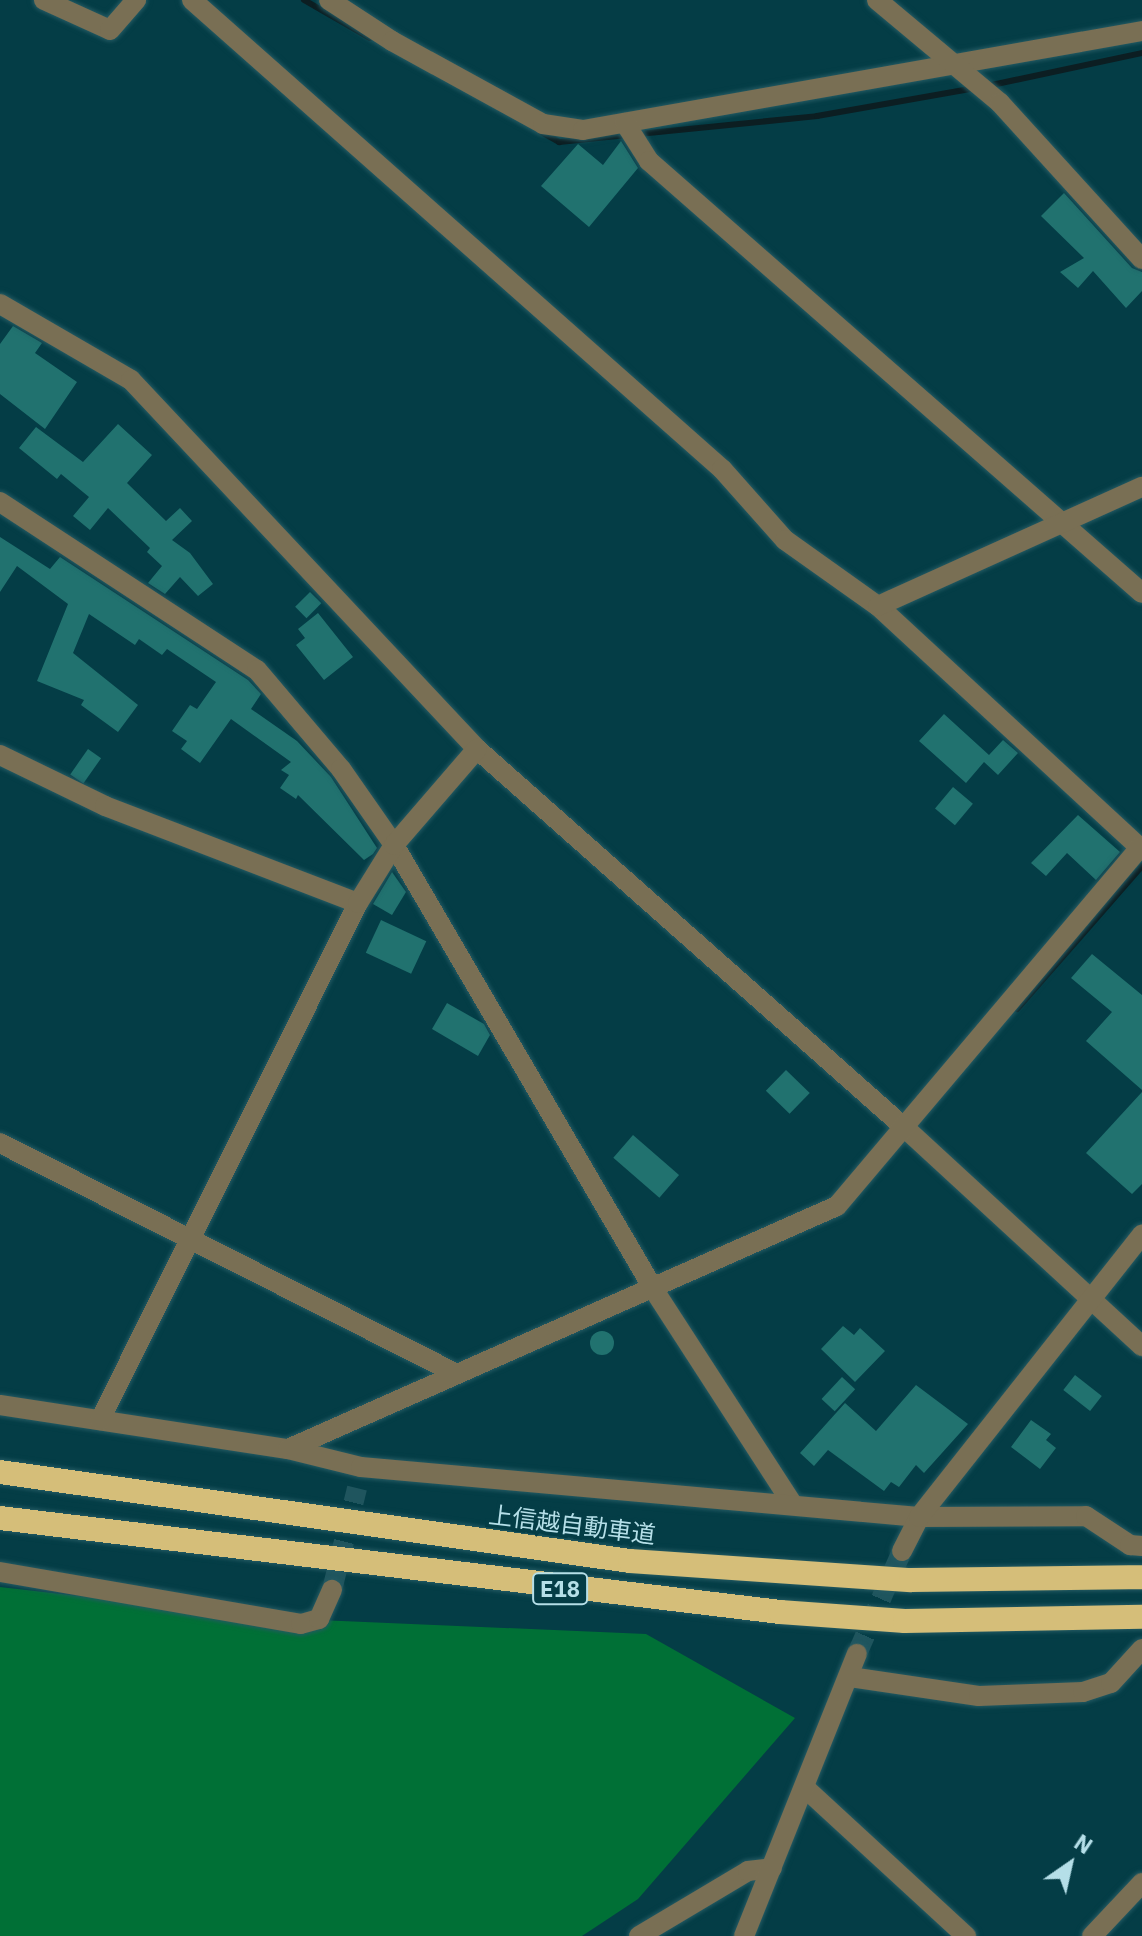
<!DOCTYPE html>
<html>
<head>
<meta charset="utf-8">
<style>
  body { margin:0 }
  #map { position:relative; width:1142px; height:1936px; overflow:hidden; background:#043d46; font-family:"IBM Plex Sans","Noto Sans JP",sans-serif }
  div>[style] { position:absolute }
  .forest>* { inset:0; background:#007036 }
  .stream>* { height:6px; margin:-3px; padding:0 3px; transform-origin:3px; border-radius:3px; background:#0c1e22 }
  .building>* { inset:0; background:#21726f; transform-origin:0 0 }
  .round { border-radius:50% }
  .minor-tunnel>* { height:20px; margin-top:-10px; transform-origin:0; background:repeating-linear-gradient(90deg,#1f555e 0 20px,transparent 0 30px) }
  .roads { filter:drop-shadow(0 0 2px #245a63) drop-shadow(0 0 2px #245a63) }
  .minor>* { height:20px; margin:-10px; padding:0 10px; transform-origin:10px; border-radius:10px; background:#796f54 }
  .highway>* { height:24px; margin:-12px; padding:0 12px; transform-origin:12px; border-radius:12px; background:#d5be79 }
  span { translate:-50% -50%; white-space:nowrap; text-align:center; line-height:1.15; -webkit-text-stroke:7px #043d46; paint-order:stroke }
  .shield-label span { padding:2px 6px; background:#043d46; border:2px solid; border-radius:6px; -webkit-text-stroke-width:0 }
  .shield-label { font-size:22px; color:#b5dfe8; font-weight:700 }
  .street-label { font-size:24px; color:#b5dfe8 }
  .north { position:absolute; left:1030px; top:1824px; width:80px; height:80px; -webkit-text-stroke:6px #043d46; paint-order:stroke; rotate:34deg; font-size:22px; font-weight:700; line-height:32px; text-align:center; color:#b5dfe8 }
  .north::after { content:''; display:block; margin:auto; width:28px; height:36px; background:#b5dfe8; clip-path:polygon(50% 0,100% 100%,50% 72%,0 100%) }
</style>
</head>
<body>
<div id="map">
  <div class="forest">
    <i style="clip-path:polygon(0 1587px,272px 1618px,646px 1634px,795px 1718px,638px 1899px,582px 1936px,0 1936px)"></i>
  </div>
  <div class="stream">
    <i style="left:304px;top:0;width:76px;rotate:29.9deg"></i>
    <i style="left:987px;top:86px;width:158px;rotate:-12deg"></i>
    <i style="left:541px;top:132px;width:21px;rotate:29deg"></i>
    <i style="left:559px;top:142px;width:68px;rotate:-5.9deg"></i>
    <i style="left:638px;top:134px;width:180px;rotate:-5.7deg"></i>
    <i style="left:817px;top:116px;width:161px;rotate:-10deg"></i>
    <i style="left:1017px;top:1009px;width:190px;rotate:-48.8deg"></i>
  </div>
  <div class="building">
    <i style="clip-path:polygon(621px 141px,638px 168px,589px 227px,541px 186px,578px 144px,603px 165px)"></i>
    <i style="clip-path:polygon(1064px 193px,1132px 268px,1142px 272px,1142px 291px,1126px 308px,1093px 271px,1078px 288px,1060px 272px,1084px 258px,1041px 216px)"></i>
    <i style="clip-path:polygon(13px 326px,42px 343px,35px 353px,77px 382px,45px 429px,0 394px,0 344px)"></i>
    <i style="clip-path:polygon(118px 424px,152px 455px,127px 483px,166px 521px,180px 508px,192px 521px,172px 540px,190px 553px,213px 584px,198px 596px,180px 577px,165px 594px,148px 583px,162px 566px,147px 552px,150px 548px,108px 508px,90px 530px,73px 516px,89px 497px,61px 474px,57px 479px,19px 448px,36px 427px,83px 462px)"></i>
    <i style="clip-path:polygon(0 537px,50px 569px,60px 557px,248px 680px,261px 694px,251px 709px,297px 741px,331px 777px,377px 848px,373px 854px,364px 860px,298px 795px,296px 799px,280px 788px,289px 775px,281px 770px,291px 762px,231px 719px,200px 763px,181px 749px,187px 741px,172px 731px,190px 705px,197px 709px,216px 682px,167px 649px,162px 655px,139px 639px,135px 645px,89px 614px,73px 653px,138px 705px,118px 732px,81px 705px,84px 700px,37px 681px,68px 604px,17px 566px,0 592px)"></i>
    <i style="left:310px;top:592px;width:16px;height:21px;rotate:45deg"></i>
    <i style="clip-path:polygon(318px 613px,353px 657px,324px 680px,296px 645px,305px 638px,298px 629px)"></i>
    <i style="clip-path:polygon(944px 714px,989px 755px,1003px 740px,1018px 753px,998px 775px,984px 762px,966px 783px,919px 741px)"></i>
    <i style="left:88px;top:749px;width:16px;height:31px;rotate:35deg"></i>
    <i style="left:953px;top:787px;width:26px;height:28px;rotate:40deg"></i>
    <i style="clip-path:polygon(1078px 815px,1120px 852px,1096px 880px,1067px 853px,1046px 876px,1031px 863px)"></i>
    <i style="clip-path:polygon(392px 872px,406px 892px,392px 915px,373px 904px)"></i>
    <i style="left:381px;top:920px;width:50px;height:36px;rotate:25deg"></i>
    <i style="clip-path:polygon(1092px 954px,1142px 995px,1142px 1090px,1086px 1041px,1112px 1012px,1071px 978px)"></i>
    <i style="clip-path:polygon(447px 1003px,484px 1024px,490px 1035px,478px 1056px,432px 1029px)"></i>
    <i style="left:786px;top:1070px;width:33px;height:29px;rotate:44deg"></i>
    <i style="clip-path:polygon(1142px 1092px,1142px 1184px,1132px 1194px,1086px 1153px)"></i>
    <i style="left:633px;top:1135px;width:61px;height:30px;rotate:41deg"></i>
    <i style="clip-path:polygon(843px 1326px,854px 1335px,860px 1328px,885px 1351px,855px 1382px,821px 1349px)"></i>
    <i class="round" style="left:590px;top:1331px;width:24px;height:24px"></i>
    <i style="left:1075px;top:1375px;width:34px;height:19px;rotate:38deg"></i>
    <i style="left:842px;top:1377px;width:18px;height:30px;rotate:43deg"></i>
    <i style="clip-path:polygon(916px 1385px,968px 1424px,924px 1473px,916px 1465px,899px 1487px,891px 1482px,884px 1491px,828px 1450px,814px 1466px,800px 1453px,845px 1403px,876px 1431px)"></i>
    <i style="clip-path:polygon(1031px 1420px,1051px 1434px,1046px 1440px,1056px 1448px,1040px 1469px,1011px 1447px)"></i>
  </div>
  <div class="minor-tunnel">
    <i style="left:332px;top:1590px;width:105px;rotate:-76.2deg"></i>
    <i style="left:857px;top:1654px;width:112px;rotate:-66.4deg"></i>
  </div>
  <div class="roads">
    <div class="minor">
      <i style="left:44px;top:0;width:72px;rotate:24.4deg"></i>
      <i style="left:110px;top:30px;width:40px;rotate:-49deg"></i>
      <i style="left:192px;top:0;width:708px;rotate:41.51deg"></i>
      <i style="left:722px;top:469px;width:95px;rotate:48.4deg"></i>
      <i style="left:785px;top:540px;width:114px;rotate:35.4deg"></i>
      <i style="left:878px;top:606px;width:359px;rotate:42.7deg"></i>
      <i style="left:329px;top:0;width:75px;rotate:33.1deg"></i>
      <i style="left:392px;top:41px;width:172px;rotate:28.8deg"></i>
      <i style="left:543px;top:124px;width:40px;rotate:8.5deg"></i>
      <i style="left:583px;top:130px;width:568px;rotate:-10.04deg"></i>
      <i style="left:877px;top:0;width:160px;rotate:39.9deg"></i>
      <i style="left:1000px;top:103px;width:211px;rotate:47.7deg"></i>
      <i style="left:625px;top:123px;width:45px;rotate:57.7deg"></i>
      <i style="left:649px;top:161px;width:655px;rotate:41.23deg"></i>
      <i style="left:0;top:304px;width:151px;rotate:30.1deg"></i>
      <i style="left:131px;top:380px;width:506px;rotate:46.84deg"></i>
      <i style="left:477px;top:749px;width:573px;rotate:41.53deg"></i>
      <i style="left:906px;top:1129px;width:321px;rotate:42.6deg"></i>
      <i style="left:0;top:502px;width:307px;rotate:33.2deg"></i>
      <i style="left:257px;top:670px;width:130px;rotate:49.7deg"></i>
      <i style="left:341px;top:769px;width:93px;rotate:55.1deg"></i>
      <i style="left:394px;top:845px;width:515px;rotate:59.7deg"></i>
      <i style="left:654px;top:1290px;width:254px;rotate:57.1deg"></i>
      <i style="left:878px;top:606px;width:290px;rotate:-24.3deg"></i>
      <i style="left:0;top:755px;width:117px;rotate:25.9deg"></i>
      <i style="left:105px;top:806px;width:271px;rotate:21deg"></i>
      <i style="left:0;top:1143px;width:508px;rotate:26.82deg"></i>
      <i style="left:0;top:1405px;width:291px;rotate:8.7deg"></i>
      <i style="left:288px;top:1449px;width:75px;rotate:13.9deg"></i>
      <i style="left:361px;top:1467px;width:560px;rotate:5.12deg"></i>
      <i style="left:919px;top:1517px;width:167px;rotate:-0.3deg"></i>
      <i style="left:1086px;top:1516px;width:53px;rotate:33.4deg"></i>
      <i style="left:1130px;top:1545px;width:12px;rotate:5deg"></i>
      <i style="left:100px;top:1420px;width:578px;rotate:-63.48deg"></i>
      <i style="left:358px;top:903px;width:68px;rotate:-58.2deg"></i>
      <i style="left:394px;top:845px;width:127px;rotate:-49.2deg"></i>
      <i style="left:288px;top:1449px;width:600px;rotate:-23.88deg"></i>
      <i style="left:837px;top:1206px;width:469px;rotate:-49.8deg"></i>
      <i style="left:902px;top:1551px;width:38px;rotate:-63deg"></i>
      <i style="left:919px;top:1517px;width:360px;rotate:-51.7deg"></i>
      <i style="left:0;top:1572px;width:305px;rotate:9.8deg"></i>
      <i style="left:301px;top:1624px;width:19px;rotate:-16deg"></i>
      <i style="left:319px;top:1619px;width:32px;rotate:-66deg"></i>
      <i style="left:850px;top:1677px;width:130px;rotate:8.4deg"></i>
      <i style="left:979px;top:1696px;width:104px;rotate:-2.2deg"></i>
      <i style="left:1083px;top:1692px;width:29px;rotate:-18deg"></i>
      <i style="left:1111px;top:1683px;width:46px;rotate:-47.6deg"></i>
      <i style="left:805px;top:1788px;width:219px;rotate:42.6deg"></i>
      <i style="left:639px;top:1936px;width:127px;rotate:-30.8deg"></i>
      <i style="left:748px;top:1871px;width:24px;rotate:-7deg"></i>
      <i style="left:744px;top:1936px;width:304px;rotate:-68.2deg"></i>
      <i style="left:1092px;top:1936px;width:73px;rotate:-46.7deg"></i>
    </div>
    <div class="highway">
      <i style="left:0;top:1472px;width:636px;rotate:8.04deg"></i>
      <i style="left:630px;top:1561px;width:282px;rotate:3.9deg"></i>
      <i style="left:911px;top:1580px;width:231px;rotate:-0.7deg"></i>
      <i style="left:0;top:1518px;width:786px;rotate:6.87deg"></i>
      <i style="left:780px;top:1612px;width:125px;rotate:4.1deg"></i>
      <i style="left:905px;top:1621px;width:237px;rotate:-1deg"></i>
    </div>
  </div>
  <div class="shield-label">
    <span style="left:560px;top:1589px">E18</span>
  </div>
  <div class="street-label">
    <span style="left:572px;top:1525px;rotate:7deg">上信越自動車道</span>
  </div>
  <div class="north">N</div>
</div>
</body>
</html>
